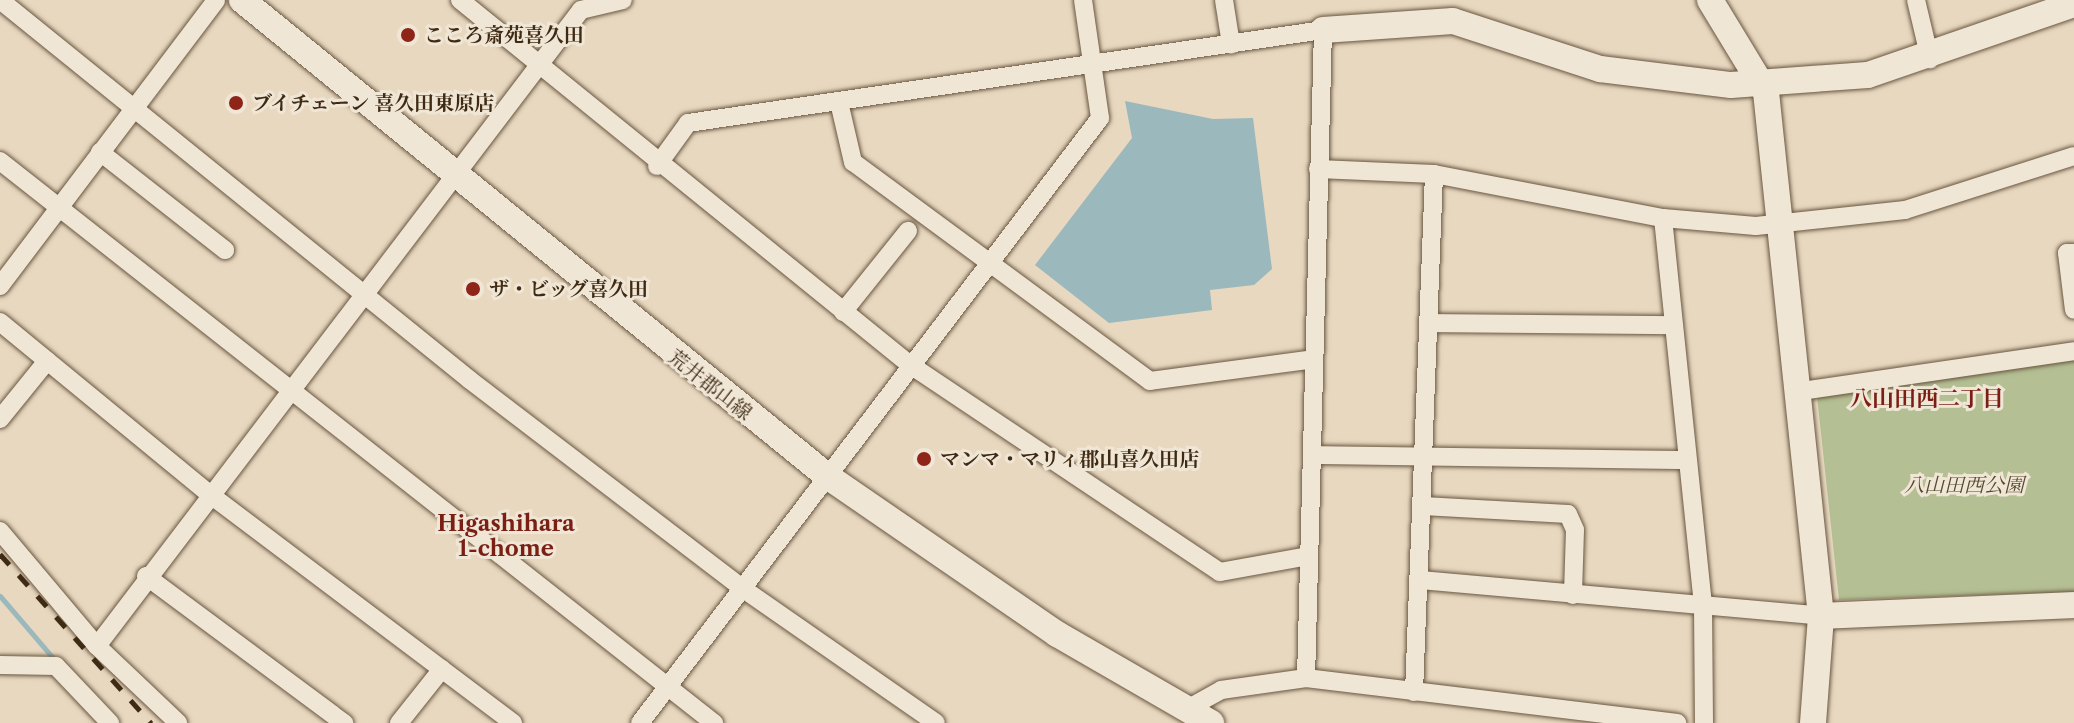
<!DOCTYPE html>
<html>
<head>
<meta charset="utf-8">
<style>
  body { margin:0 }
  #map { position:relative; width:2074px; height:723px; overflow:hidden; background:#e8d8c0; font-family:"Libre Caslon Text","Noto Serif JP",serif }
  div>[style] { position:absolute }
  .green>* { inset:0; background:#b4bf94 }
  .water>* { inset:0; background:#9bb8bc }
  .stream>* { height:5px; margin:-2.5px; padding:0 2.5px; transform-origin:2.5px; border-radius:2.5px; background:#9bb8bc }
  .roads { filter:drop-shadow(0 0 2px #69563f) drop-shadow(0 0 2px #69563f) }
  .street>* { height:18px; margin:-9px; padding:0 9px; transform-origin:9px; border-radius:9px; background:#f0e6d6 }
  .secondary>* { height:26px; margin:-13px; padding:0 13px; transform-origin:13px; border-radius:13px; background:#f0e6d6 }
  .rail>* { height:5px; margin-top:-2.5px; transform-origin:0; background:repeating-linear-gradient(90deg,#3f2b14 0 14px,transparent 0 28px) }
  .dots>* { width:22px; height:22px; translate:-50% -50%; box-sizing:border-box; border:4px solid #f0e6d6; border-radius:50% }
  span { translate:-50% -50%; white-space:nowrap; text-align:center; line-height:1.15; -webkit-text-stroke:6px #f0e6d6; paint-order:stroke }
  .poi-label { font-size:20px; color:#3f2b14; font-weight:700 }
  .left { translate:0 -50%; text-align:left }
  .street-label { font-size:20px; color:#3f2b14 }
  .park-label { font-size:20px; color:#56492e; font-style:italic }
  .neighbourhood-label { font-size:22px; color:#7a1f14; font-weight:700 }
</style>
</head>
<body>
<div id="map">
  <div class="green">
    <i style="clip-path:polygon(2074px 358px,2074px 592px,1839px 600px,1817px 396px)"></i>
  </div>
  <div class="water">
    <i style="clip-path:polygon(1125px 101px,1213px 119px,1253px 118px,1272px 269px,1254px 285px,1210px 290px,1212px 310px,1109px 323px,1035px 265px,1132px 138px)"></i>
  </div>
  <div class="stream">
    <i style="left:0;top:596px;width:83px;rotate:49.4deg"></i>
  </div>
  <div class="roads">
    <div class="street">
      <i style="left:0;top:0;width:604px;rotate:38.96deg"></i>
      <i style="left:470px;top:380px;width:342px;rotate:37.4deg"></i>
      <i style="left:742px;top:588px;width:236px;rotate:34.8deg"></i>
      <i style="left:460px;top:0;width:578px;rotate:39.03deg"></i>
      <i style="left:909px;top:364px;width:374px;rotate:33.8deg"></i>
      <i style="left:1220px;top:572px;width:90px;rotate:-10.2deg"></i>
      <i style="left:1224px;top:0;width:45px;rotate:81deg"></i>
      <i style="left:1916px;top:0;width:61px;rotate:76.7deg"></i>
      <i style="left:839px;top:102px;width:62px;rotate:76.9deg"></i>
      <i style="left:853px;top:162px;width:369px;rotate:36.4deg"></i>
      <i style="left:1150px;top:381px;width:165px;rotate:-7.6deg"></i>
      <i style="left:100px;top:152px;width:159px;rotate:38.1deg"></i>
      <i style="left:0;top:161px;width:909px;rotate:38.21deg"></i>
      <i style="left:657px;top:166px;width:53px;rotate:-54.2deg"></i>
      <i style="left:688px;top:123px;width:642px;rotate:-8.33deg"></i>
      <i style="left:1323px;top:30px;width:648px;rotate:91.5deg"></i>
      <i style="left:1318px;top:169px;width:116px;rotate:2.5deg"></i>
      <i style="left:1434px;top:174px;width:233px;rotate:10.9deg"></i>
      <i style="left:1663px;top:218px;width:93px;rotate:4.9deg"></i>
      <i style="left:1756px;top:226px;width:150px;rotate:-6.1deg"></i>
      <i style="left:1905px;top:210px;width:177px;rotate:-17.7deg"></i>
      <i style="left:1663px;top:218px;width:391px;rotate:84.1deg"></i>
      <i style="left:1703px;top:607px;width:116px;rotate:89.5deg"></i>
      <i style="left:2074px;top:253px;width:7px;rotate:180deg"></i>
      <i style="left:2067px;top:253px;width:57px;rotate:83deg"></i>
      <i style="left:0;top:286px;width:358px;rotate:-52.9deg"></i>
      <i style="left:843px;top:312px;width:104px;rotate:-51.3deg"></i>
      <i style="left:0;top:322px;width:269px;rotate:39.4deg"></i>
      <i style="left:208px;top:493px;width:382px;rotate:37deg"></i>
      <i style="left:1430px;top:323px;width:242px;rotate:0.5deg"></i>
      <i style="left:1801px;top:391px;width:276px;rotate:-8.3deg"></i>
      <i style="left:0;top:419px;width:75px;rotate:-51deg"></i>
      <i style="left:1312px;top:455px;width:375px;rotate:0.8deg"></i>
      <i style="left:1423px;top:506px;width:145px;rotate:3.2deg"></i>
      <i style="left:1568px;top:514px;width:17px;rotate:66deg"></i>
      <i style="left:1575px;top:530px;width:65px;rotate:91.8deg"></i>
      <i style="left:0;top:531px;width:150px;rotate:49.9deg"></i>
      <i style="left:97px;top:646px;width:112px;rotate:43.5deg"></i>
      <i style="left:146px;top:576px;width:247px;rotate:36.6deg"></i>
      <i style="left:1421px;top:580px;width:402px;rotate:5.1deg"></i>
      <i style="left:97px;top:646px;width:799px;rotate:-52.73deg"></i>
      <i style="left:581px;top:10px;width:43px;rotate:-13.4deg"></i>
      <i style="left:0;top:665px;width:56px;rotate:1deg"></i>
      <i style="left:56px;top:666px;width:79px;rotate:46.5deg"></i>
      <i style="left:1414px;top:692px;width:518px;rotate:-87.79deg"></i>
      <i style="left:1187px;top:709px;width:39px;rotate:-29deg"></i>
      <i style="left:1221px;top:690px;width:86px;rotate:-8deg"></i>
      <i style="left:1306px;top:678px;width:374px;rotate:6.9deg"></i>
      <i style="left:399px;top:723px;width:69px;rotate:-51.5deg"></i>
      <i style="left:640px;top:723px;width:760px;rotate:-52.75deg"></i>
      <i style="left:1100px;top:118px;width:119px;rotate:-98.2deg"></i>
    </div>
    <div class="secondary">
      <i style="left:242px;top:0;width:754px;rotate:39.13deg"></i>
      <i style="left:827px;top:476px;width:279px;rotate:34.5deg"></i>
      <i style="left:1057px;top:634px;width:178px;rotate:30deg"></i>
      <i style="left:1710px;top:0;width:108px;rotate:58.7deg"></i>
      <i style="left:1766px;top:92px;width:527px;rotate:84.01deg"></i>
      <i style="left:1323px;top:30px;width:130px;rotate:-4deg"></i>
      <i style="left:1453px;top:21px;width:155px;rotate:18.1deg"></i>
      <i style="left:1600px;top:69px;width:132px;rotate:7deg"></i>
      <i style="left:1731px;top:85px;width:137px;rotate:-4.2deg"></i>
      <i style="left:1868px;top:75px;width:218px;rotate:-19deg"></i>
      <i style="left:1813px;top:723px;width:107px;rotate:-85.7deg"></i>
      <i style="left:1821px;top:616px;width:253px;rotate:-2.5deg"></i>
    </div>
  </div>
  <div class="rail">
    <i style="left:0;top:554px;width:227px;rotate:48.2deg"></i>
  </div>
  <div class="dots">
    <i style="left:408px;top:35px;background:#8f2418"></i>
    <i style="left:236px;top:103px;background:#8f2418"></i>
    <i style="left:473px;top:289px;background:#8f2418"></i>
    <i style="left:924px;top:459px;background:#8f2418"></i>
  </div>
  <div class="poi-label">
    <span class="left" style="left:424px;top:35px">こころ斎苑喜久田</span>
    <span class="left" style="left:252px;top:103px">ブイチェーン 喜久田東原店</span>
    <span class="left" style="left:489px;top:289px">ザ・ビッグ喜久田</span>
    <span class="left" style="left:940px;top:459px">マンマ・マリィ郡山喜久田店</span>
  </div>
  <div class="street-label">
    <span style="left:710px;top:385px;rotate:38deg">荒井郡山線</span>
  </div>
  <div class="park-label">
    <span style="left:1964px;top:485px">八山田西公園</span>
  </div>
  <div class="neighbourhood-label">
    <span style="left:1927px;top:399px">八山田西二丁目</span>
    <span style="left:506px;top:536px">Higashihara<br>1-chome</span>
  </div>
</div>
</body>
</html>
